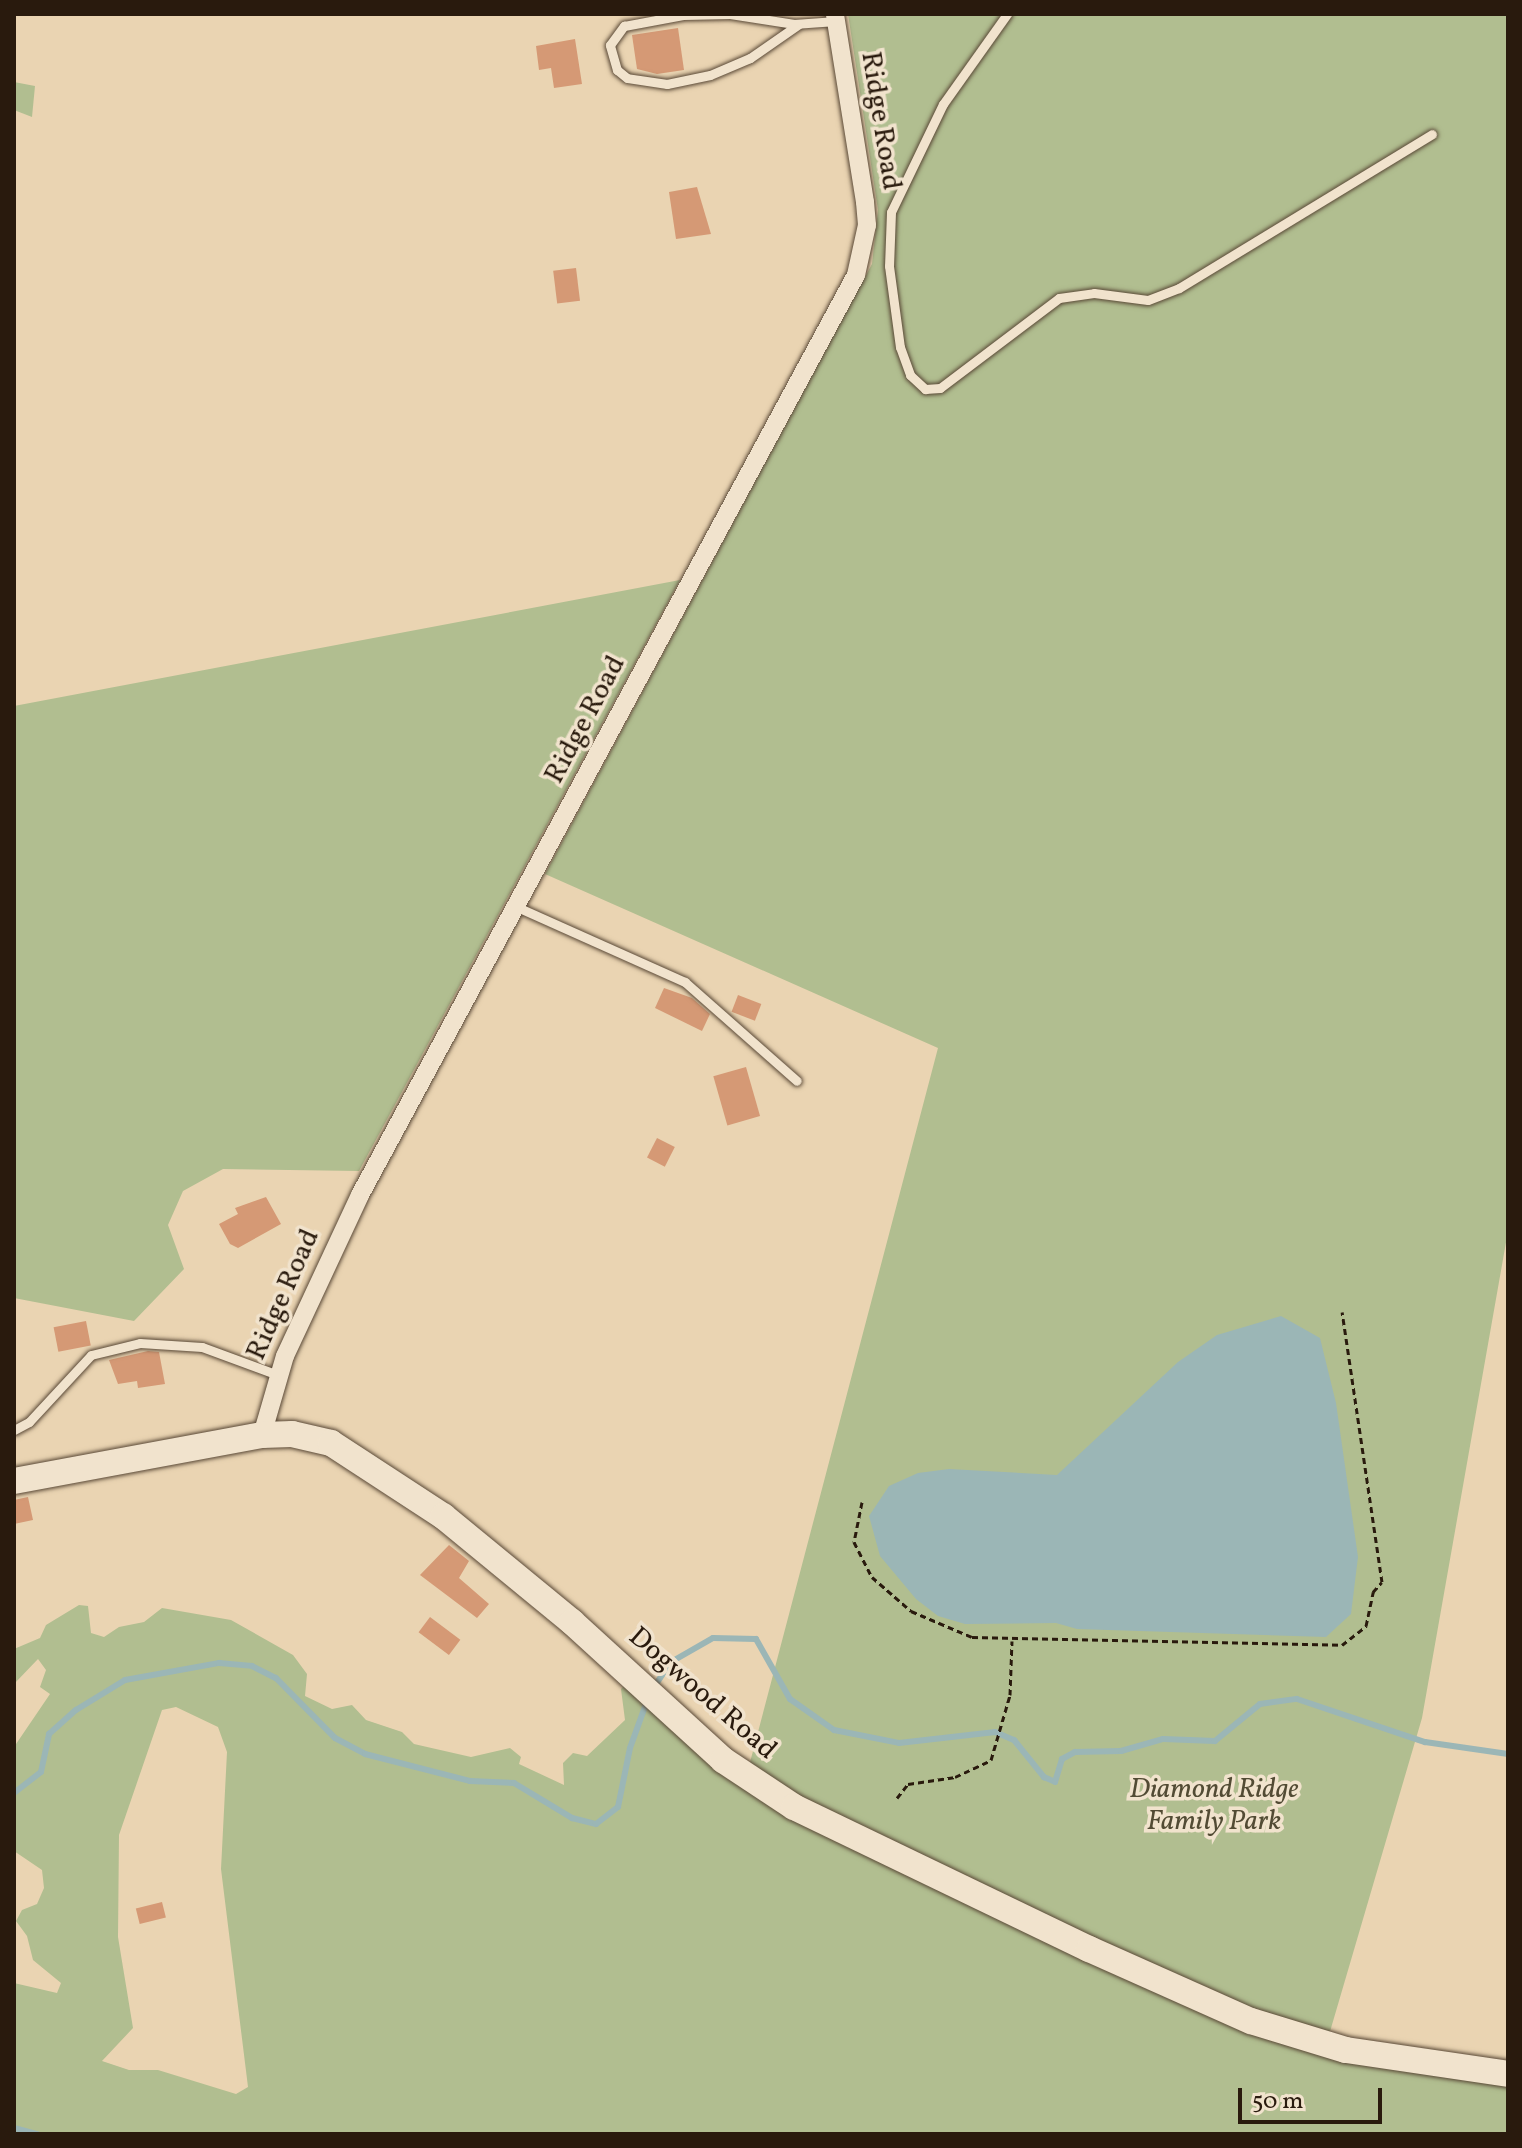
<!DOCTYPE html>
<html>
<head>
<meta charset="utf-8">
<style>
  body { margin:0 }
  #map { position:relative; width:1522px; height:2148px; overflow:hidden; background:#ead4b2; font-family:Vollkorn,serif }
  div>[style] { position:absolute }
  .green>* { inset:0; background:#b1be90 }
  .water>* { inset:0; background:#9bb6b6 }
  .stream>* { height:6px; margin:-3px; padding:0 3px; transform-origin:3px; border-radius:3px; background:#9bb6b6 }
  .building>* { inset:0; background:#d59975; transform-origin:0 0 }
  .path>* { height:3px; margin-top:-1.5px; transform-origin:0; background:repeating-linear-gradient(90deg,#291a0d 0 6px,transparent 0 10px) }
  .roads { filter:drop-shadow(0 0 2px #594836) drop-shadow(0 0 2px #594836) }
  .lane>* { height:9px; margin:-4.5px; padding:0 4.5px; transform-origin:4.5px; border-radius:4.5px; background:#f1e3cd }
  .street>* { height:18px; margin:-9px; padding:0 9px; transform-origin:9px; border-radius:9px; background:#f1e3cd }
  .secondary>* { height:26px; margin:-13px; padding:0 13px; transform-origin:13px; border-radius:13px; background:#f1e3cd }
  span { translate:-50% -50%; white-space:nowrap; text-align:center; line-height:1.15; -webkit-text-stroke:7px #f1e3cd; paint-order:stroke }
  .street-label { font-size:28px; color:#291a0d }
  .park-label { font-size:28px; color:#524b34; font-style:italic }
  .frame { position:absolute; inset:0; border:16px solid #291a0d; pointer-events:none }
  .scale { position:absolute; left:1238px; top:2088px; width:144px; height:36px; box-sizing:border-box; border:4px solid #291a0d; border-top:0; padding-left:10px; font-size:24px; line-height:28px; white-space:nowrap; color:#291a0d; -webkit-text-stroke:6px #f1e3cd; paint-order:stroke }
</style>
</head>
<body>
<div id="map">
  <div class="green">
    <i style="clip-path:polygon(848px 14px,1508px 14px,1508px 1231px,1422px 1718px,1329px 2035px,1258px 2014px,1093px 1942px,748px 1770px,938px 1048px,545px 874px,872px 264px,878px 210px)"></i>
    <i style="clip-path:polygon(14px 82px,35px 86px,32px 117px,14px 110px)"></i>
    <i style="clip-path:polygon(680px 580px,359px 1171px,223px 1169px,183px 1191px,168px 1225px,184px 1269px,134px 1321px,14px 1298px,14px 706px)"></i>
    <i style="clip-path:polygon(evenodd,79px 1605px,88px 1606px,91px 1633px,104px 1637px,119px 1627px,144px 1622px,162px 1608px,231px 1620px,293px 1655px,307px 1674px,305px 1696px,332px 1709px,352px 1705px,366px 1720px,402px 1732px,414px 1744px,471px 1757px,510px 1748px,521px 1757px,519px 1764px,564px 1785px,563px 1763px,573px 1753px,587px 1756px,625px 1720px,621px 1689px,625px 1685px,723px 1771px,1187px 2005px,1508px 2082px,1508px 2134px,14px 2134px,14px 1983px,57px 1993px,61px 1983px,33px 1960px,27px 1936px,16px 1921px,22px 1910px,37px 1904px,44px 1888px,42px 1870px,14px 1851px,14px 1747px,50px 1694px,40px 1687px,46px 1670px,38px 1659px,14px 1684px,14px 1649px,40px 1638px,46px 1625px,79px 1605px,176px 1707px,218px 1727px,227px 1752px,221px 1869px,248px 2087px,236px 2094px,158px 2070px,129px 2070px,102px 2061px,133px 2028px,118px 1937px,119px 1835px,162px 1710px,176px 1707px)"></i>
  </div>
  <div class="water">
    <i style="clip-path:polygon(1281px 1316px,1320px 1338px,1336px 1403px,1358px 1557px,1351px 1614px,1326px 1637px,1077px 1629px,1056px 1623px,965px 1624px,938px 1616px,916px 1599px,880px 1556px,869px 1516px,889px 1486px,918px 1473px,949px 1469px,1057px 1475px,1178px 1362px,1217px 1335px)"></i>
  </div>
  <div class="stream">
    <i style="left:654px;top:1687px;width:30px;rotate:-56deg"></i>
    <i style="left:671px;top:1662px;width:48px;rotate:-29.7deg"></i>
    <i style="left:713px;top:1638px;width:43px;rotate:1.3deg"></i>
    <i style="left:756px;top:1639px;width:69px;rotate:60.5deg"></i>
    <i style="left:790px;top:1699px;width:54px;rotate:35.2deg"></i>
    <i style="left:834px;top:1730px;width:66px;rotate:11.3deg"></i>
    <i style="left:899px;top:1743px;width:97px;rotate:-6.5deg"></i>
    <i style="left:995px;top:1732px;width:21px;rotate:23deg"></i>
    <i style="left:1014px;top:1740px;width:48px;rotate:51deg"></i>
    <i style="left:1044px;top:1777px;width:12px;rotate:24deg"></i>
    <i style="left:1055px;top:1782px;width:24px;rotate:-73deg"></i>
    <i style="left:1062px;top:1759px;width:15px;rotate:-28deg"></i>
    <i style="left:1075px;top:1752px;width:46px;rotate:-1.2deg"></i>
    <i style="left:1121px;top:1751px;width:44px;rotate:-15.9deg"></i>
    <i style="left:1163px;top:1739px;width:52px;rotate:2.2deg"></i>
    <i style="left:1215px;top:1741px;width:58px;rotate:-39.4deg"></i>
    <i style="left:1260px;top:1704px;width:37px;rotate:-8deg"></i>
    <i style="left:1297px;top:1699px;width:135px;rotate:18.6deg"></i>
    <i style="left:1425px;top:1742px;width:84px;rotate:8.2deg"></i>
    <i style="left:14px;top:1793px;width:34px;rotate:-38deg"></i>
    <i style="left:41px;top:1772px;width:39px;rotate:-78deg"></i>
    <i style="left:49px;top:1734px;width:36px;rotate:-42deg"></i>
    <i style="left:76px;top:1710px;width:57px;rotate:-31.5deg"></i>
    <i style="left:125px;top:1680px;width:96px;rotate:-10.3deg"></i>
    <i style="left:219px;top:1663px;width:33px;rotate:5deg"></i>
    <i style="left:252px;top:1666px;width:27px;rotate:27deg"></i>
    <i style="left:276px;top:1678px;width:84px;rotate:45.5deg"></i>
    <i style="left:335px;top:1738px;width:34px;rotate:28deg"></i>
    <i style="left:365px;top:1754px;width:108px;rotate:14.4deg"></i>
    <i style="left:470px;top:1781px;width:44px;rotate:2.6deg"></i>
    <i style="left:514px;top:1783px;width:68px;rotate:31.1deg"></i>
    <i style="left:572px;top:1818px;width:25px;rotate:14deg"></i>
    <i style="left:596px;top:1824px;width:28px;rotate:-38deg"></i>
    <i style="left:618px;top:1807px;width:60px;rotate:-78.5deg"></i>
    <i style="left:630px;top:1748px;width:50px;rotate:-70.1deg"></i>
    <i style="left:14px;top:2128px;width:24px;rotate:15deg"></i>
  </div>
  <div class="building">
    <i style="clip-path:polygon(678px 28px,684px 70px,657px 74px,637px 69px,632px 35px)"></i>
    <i style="clip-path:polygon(575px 39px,582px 84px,554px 88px,551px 68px,539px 70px,536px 46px)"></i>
    <i style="clip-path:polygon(697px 187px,711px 234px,676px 239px,669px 192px)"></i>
    <i style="left:576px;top:268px;width:33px;height:23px;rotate:83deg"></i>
    <i style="clip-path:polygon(664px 988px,692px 998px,710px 1014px,702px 1031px,655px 1008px)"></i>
    <i style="left:738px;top:995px;width:25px;height:18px;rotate:21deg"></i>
    <i style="left:746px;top:1067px;width:51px;height:34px;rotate:74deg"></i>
    <i style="left:657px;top:1138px;width:20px;height:22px;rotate:27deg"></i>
    <i style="clip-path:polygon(266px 1197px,281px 1224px,238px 1248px,230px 1244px,219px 1224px,238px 1214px,235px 1208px)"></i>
    <i style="left:86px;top:1321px;width:25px;height:33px;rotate:79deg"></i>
    <i style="clip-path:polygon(148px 1351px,159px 1352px,165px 1384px,138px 1388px,137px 1381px,118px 1384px,109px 1360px)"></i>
    <i style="clip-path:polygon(28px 1497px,33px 1520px,14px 1524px,14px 1500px)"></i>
    <i style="clip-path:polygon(449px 1545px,469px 1561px,459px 1578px,489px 1604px,477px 1618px,420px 1575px)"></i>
    <i style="left:430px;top:1617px;width:38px;height:19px;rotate:37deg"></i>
    <i style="left:162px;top:1902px;width:16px;height:27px;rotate:76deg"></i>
  </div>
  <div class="path">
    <i style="left:862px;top:1502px;width:41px;rotate:101.3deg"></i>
    <i style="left:854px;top:1542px;width:39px;rotate:63deg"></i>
    <i style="left:872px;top:1577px;width:52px;rotate:41.1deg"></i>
    <i style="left:911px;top:1611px;width:66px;rotate:23.1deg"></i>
    <i style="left:972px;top:1637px;width:370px;rotate:1.2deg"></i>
    <i style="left:1342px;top:1645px;width:31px;rotate:-38deg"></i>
    <i style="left:1366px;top:1626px;width:35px;rotate:-78deg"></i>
    <i style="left:1373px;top:1592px;width:13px;rotate:-48deg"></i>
    <i style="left:1382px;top:1582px;width:273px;rotate:-98.4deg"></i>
    <i style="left:897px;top:1798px;width:18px;rotate:-52deg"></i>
    <i style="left:908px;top:1784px;width:48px;rotate:-8.5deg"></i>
    <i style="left:955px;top:1777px;width:40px;rotate:-25deg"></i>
    <i style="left:991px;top:1760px;width:68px;rotate:-73.7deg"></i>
    <i style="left:1010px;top:1695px;width:54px;rotate:-87.9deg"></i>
  </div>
  <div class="roads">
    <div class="lane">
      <i style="left:1007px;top:14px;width:110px;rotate:125.4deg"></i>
      <i style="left:943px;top:104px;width:120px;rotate:115.7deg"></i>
      <i style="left:891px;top:212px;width:54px;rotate:92.1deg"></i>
      <i style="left:889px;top:266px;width:82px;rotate:82.3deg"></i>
      <i style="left:900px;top:347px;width:30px;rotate:70deg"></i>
      <i style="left:910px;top:375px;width:21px;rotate:43deg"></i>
      <i style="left:925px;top:389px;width:15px;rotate:-4deg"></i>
      <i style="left:940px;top:388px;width:149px;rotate:-37.1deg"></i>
      <i style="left:1059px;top:298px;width:35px;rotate:-8deg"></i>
      <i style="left:1094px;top:293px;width:54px;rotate:7.4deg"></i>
      <i style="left:1148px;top:300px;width:33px;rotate:-21deg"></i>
      <i style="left:1179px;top:288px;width:296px;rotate:-31.3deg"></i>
      <i style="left:799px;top:24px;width:60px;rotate:145.2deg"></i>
      <i style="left:750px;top:58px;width:43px;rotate:157deg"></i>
      <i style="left:710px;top:75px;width:44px;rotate:168.2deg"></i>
      <i style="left:667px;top:84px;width:40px;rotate:-171.5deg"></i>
      <i style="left:627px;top:78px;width:13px;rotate:-141deg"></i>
      <i style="left:617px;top:70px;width:26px;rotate:-106deg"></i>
      <i style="left:610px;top:45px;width:24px;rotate:-54deg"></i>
      <i style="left:624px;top:26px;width:60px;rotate:-10.6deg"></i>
      <i style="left:683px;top:15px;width:47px;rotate:-1.2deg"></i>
      <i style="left:730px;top:14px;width:65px;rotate:8.9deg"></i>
      <i style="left:794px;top:24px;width:42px;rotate:-4.1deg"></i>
      <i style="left:517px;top:907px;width:184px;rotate:24.1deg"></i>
      <i style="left:685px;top:982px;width:149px;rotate:41.5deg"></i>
      <i style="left:14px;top:1430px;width:17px;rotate:-28deg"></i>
      <i style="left:29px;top:1422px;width:91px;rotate:-47.2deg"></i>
      <i style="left:91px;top:1355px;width:50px;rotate:-13.8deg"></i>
      <i style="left:140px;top:1343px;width:62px;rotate:3.7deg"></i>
      <i style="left:202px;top:1347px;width:81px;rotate:20.2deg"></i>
    </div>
    <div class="street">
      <i style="left:262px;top:1435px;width:82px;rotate:-73.8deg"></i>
      <i style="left:285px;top:1356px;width:178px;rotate:-65deg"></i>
      <i style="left:360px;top:1195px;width:1045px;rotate:-61.67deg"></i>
      <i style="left:856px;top:275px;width:51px;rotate:-77.6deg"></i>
      <i style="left:867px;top:225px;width:23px;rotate:-95deg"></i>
      <i style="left:865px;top:202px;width:190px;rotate:-99.1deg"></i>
    </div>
    <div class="secondary">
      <i style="left:14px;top:1481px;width:252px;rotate:-10.5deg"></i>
      <i style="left:262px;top:1435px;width:30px;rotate:-2deg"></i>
      <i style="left:292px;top:1434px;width:40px;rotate:13deg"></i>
      <i style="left:331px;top:1443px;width:134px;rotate:33.1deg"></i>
      <i style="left:443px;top:1516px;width:167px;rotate:39.4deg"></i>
      <i style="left:572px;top:1622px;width:205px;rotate:42.4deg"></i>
      <i style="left:723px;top:1760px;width:85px;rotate:33.5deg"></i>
      <i style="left:794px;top:1807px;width:327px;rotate:25.7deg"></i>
      <i style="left:1089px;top:1949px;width:177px;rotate:24deg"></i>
      <i style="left:1251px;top:2021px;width:99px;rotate:17deg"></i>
      <i style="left:1346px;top:2050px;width:164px;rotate:8.4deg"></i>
    </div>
  </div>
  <div class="street-label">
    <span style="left:880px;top:121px;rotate:81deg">Ridge Road</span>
    <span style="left:586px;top:720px;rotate:-62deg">Ridge Road</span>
    <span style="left:284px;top:1295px;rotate:-66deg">Ridge Road</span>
    <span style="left:702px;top:1694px;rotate:41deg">Dogwood Road</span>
  </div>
  <div class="park-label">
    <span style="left:1214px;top:1806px">Diamond Ridge<br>Family Park</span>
  </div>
  <div class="frame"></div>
  <div class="scale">50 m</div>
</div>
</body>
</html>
